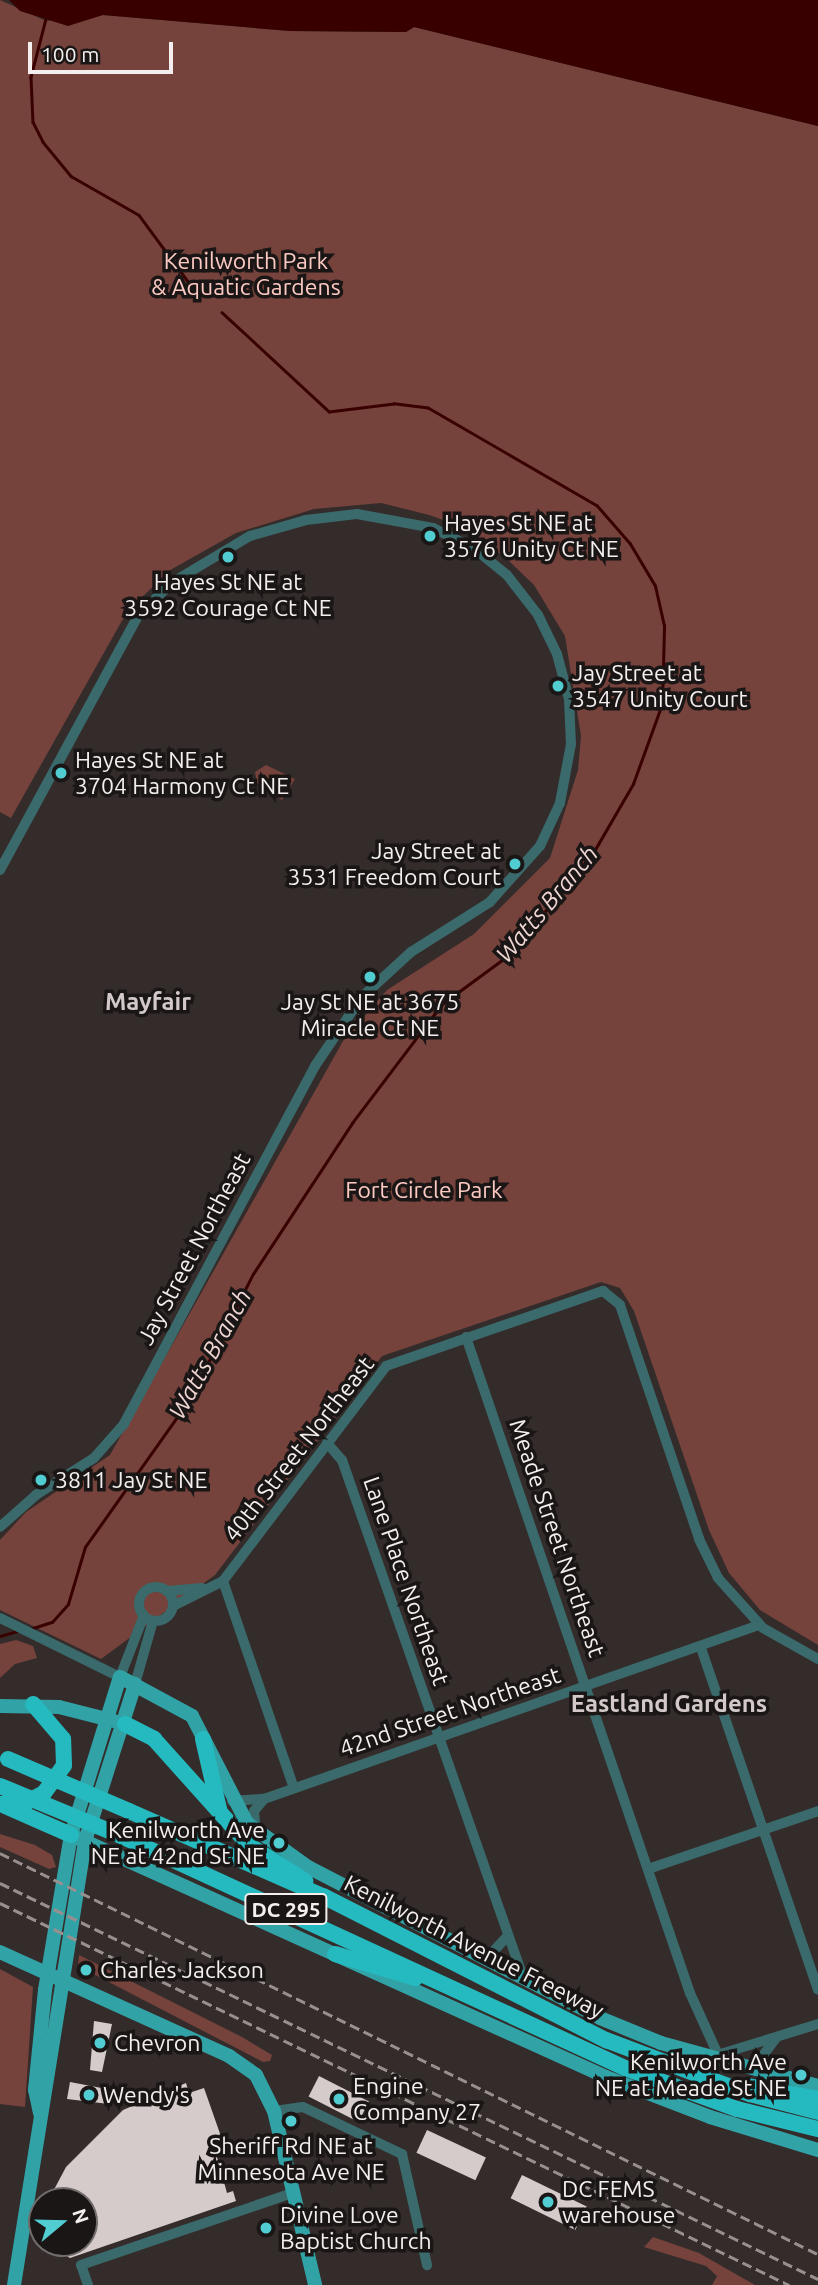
<!DOCTYPE html>
<html>
<head>
<meta charset="utf-8">
<style>
  body { margin:0 }
  #map { position:relative; width:818px; height:2285px; overflow:hidden; background:#342c2b; font-family:Ubuntu,sans-serif }
  div>[style] { position:absolute }
  .green>* { inset:0; background:#75423c }
  .water>* { inset:0; background:#390000 }
  .stream>* { height:2.5px; margin:-1.25px; padding:0 1.25px; transform-origin:1.25px; border-radius:1.25px; background:#390000 }
  .building>* { inset:0; background:#d5cbca; transform-origin:0 0 }
  .minor>* { height:10px; margin:-5px; padding:0 5px; transform-origin:5px; border-radius:5px; background:#3a6a6b }
  .minor>.ring { margin:-5px; padding:0; box-sizing:content-box; background:none; border:10px solid #3a6a6b; border-radius:50% }
  .major>* { height:14px; margin:-7px; padding:0 7px; transform-origin:7px; border-radius:7px; background:#31a3a7 }
  .highway>* { height:16px; margin:-8px; padding:0 8px; transform-origin:8px; border-radius:8px; background:#25babf }
  .rail>* { height:2.5px; margin-top:-1.25px; transform-origin:0; background:repeating-linear-gradient(90deg,#97908f 0 10px,transparent 0 15px) }
  .highway-bridge>* { height:16px; margin:-8px; padding:0 8px; transform-origin:8px; border-radius:8px; background:#25babf }
  .dots>* { width:19px; height:19px; translate:-50% -50%; box-sizing:border-box; border:4px solid #191615; border-radius:50% }
  span { translate:-50% -50%; white-space:nowrap; text-align:center; line-height:1.15; -webkit-text-stroke:7px #191615; paint-order:stroke }
  .shield-label span { padding:2px 5px; background:#191615; border:2px solid; border-radius:5px; -webkit-text-stroke-width:0 }
  .shield-label { font-size:21px; color:#f4efee; font-weight:700 }
  .park-label { font-size:23px; color:#fdcac3 }
  .poi-label { font-size:23px; color:#f4efee }
  .left { translate:0 -50%; text-align:left }
  .right { translate:-100% -50%; text-align:right }
  .street-label { font-size:23px; color:#f4efee }
  .water-label { font-size:24px; color:#f0d6d3; font-style:italic }
  .neighbourhood-label { font-size:24px; color:#d3c9c8; font-weight:700 }
  .north { position:absolute; left:28px; top:2187px; width:70px; height:70px; box-sizing:border-box; background:#191615; border:2px solid #716d6c; border-radius:50%; rotate:71deg; font-size:19px; font-weight:700; line-height:28px; text-align:center; color:#f4efee }
  .north::after { content:''; display:block; margin:auto; width:24px; height:32px; background:#51ccd1; clip-path:polygon(50% 0,100% 100%,50% 72%,0 100%) }
  .scale { position:absolute; left:28px; top:42px; width:145px; height:32px; box-sizing:border-box; border:4px solid #f4efee; border-top:0; padding-left:9px; font-size:21px; line-height:24px; white-space:nowrap; color:#f4efee; -webkit-text-stroke:5px #191615; paint-order:stroke }
</style>
</head>
<body>
<div id="map">
  <div class="green">
    <i style="clip-path:polygon(0 0,46px 21px,103px 15px,290px 31px,406px 32px,414px 27px,818px 126px,818px 1645px,760px 1610px,729px 1573px,709px 1530px,634px 1311px,620px 1288px,601px 1282px,382px 1356px,215px 1575px,101px 1659px,0 1610px,0 1540px,26px 1512px,110px 1455px,343px 1041px,387px 990px,474px 934px,550px 858px,578px 770px,581px 736px,565px 636px,534px 585px,508px 560px,466px 528px,429px 515px,381px 503px,314px 509px,236px 533px,172px 569px,128px 610px,11px 818px,0 812px)"></i>
    <i style="clip-path:polygon(266px 765px,295px 779px,282px 800px,257px 783px,255px 772px)"></i>
    <i style="clip-path:polygon(16px 1640px,33px 1646px,37px 1658px,15px 1664px,0 1678px,0 1644px)"></i>
    <i style="clip-path:polygon(0 1834px,35px 1845px,52px 1855px,56px 1867px,49px 1869px,0 1847px)"></i>
    <i style="clip-path:polygon(79px 1955px,242px 2037px,272px 2055px,270px 2061px,263px 2062px,78px 1966px)"></i>
    <i style="clip-path:polygon(0 1969px,33px 1987px,25px 2107px,0 2104px)"></i>
    <i style="clip-path:polygon(653px 2237px,699px 2253px,755px 2285px,712px 2285px,717px 2276px,706px 2266px,644px 2247px)"></i>
  </div>
  <div class="water">
    <i style="clip-path:polygon(9px 0,818px 0,818px 126px,414px 27px,406px 32px,290px 31px,103px 15px,68px 26px,20px 11px)"></i>
  </div>
  <div class="stream">
    <i style="left:46px;top:19px;width:60px;rotate:104.5deg"></i>
    <i style="left:31px;top:77px;width:45px;rotate:87.5deg"></i>
    <i style="left:33px;top:122px;width:22px;rotate:63deg"></i>
    <i style="left:43px;top:142px;width:44px;rotate:50.5deg"></i>
    <i style="left:71px;top:176px;width:78px;rotate:29.8deg"></i>
    <i style="left:139px;top:215px;width:89px;rotate:53.6deg"></i>
    <i style="left:30px;top:1629px;width:23px;rotate:-18deg"></i>
    <i style="left:52px;top:1622px;width:24px;rotate:-48deg"></i>
    <i style="left:68px;top:1604px;width:59px;rotate:-73.4deg"></i>
    <i style="left:85px;top:1547px;width:180px;rotate:-54.7deg"></i>
    <i style="left:189px;top:1400px;width:141px;rotate:-63.1deg"></i>
    <i style="left:253px;top:1274px;width:181px;rotate:-56.7deg"></i>
    <i style="left:352px;top:1123px;width:149px;rotate:-52.9deg"></i>
    <i style="left:442px;top:1004px;width:84px;rotate:-36.3deg"></i>
    <i style="left:510px;top:954px;width:131px;rotate:-50.6deg"></i>
    <i style="left:593px;top:853px;width:80px;rotate:-59.9deg"></i>
    <i style="left:633px;top:784px;width:85px;rotate:-70.1deg"></i>
    <i style="left:662px;top:704px;width:78px;rotate:-88.5deg"></i>
    <i style="left:664px;top:626px;width:41px;rotate:-102.7deg"></i>
    <i style="left:655px;top:586px;width:49px;rotate:-120.8deg"></i>
    <i style="left:630px;top:544px;width:50px;rotate:-131deg"></i>
    <i style="left:597px;top:506px;width:195px;rotate:-149.9deg"></i>
    <i style="left:428px;top:408px;width:34px;rotate:-173deg"></i>
    <i style="left:394px;top:404px;width:65px;rotate:173deg"></i>
    <i style="left:329px;top:412px;width:146px;rotate:-137.2deg"></i>
    <i style="left:0;top:1636px;width:18px;rotate:-16deg"></i>
  </div>
  <div class="building">
    <i style="clip-path:polygon(94px 2021px,112px 2024px,102px 2072px,90px 2070px)"></i>
    <i style="left:319px;top:2076px;width:56px;height:23px;rotate:27deg"></i>
    <i style="clip-path:polygon(70px 2082px,112px 2090px,109px 2104px,67px 2099px)"></i>
    <i style="clip-path:polygon(186px 2083px,189px 2093px,204px 2088px,224px 2145px,215px 2150px,227px 2193px,233px 2191px,236px 2201px,70px 2258px,65px 2255px,68px 2243px,84px 2243px,84px 2201px,48px 2201px,66px 2167px,123px 2110px)"></i>
    <i style="left:427px;top:2130px;width:65px;height:25px;rotate:25deg"></i>
    <i style="left:522px;top:2175px;width:72px;height:26px;rotate:26deg"></i>
  </div>
  <div class="minor">
    <i style="left:0;top:870px;width:291px;rotate:-61.5deg"></i>
    <i style="left:139px;top:614px;width:47px;rotate:-43.3deg"></i>
    <i style="left:173px;top:582px;width:90px;rotate:-30.9deg"></i>
    <i style="left:250px;top:536px;width:58px;rotate:-15.9deg"></i>
    <i style="left:306px;top:520px;width:51px;rotate:-6.7deg"></i>
    <i style="left:357px;top:514px;width:77px;rotate:10.4deg"></i>
    <i style="left:433px;top:528px;width:47px;rotate:26.6deg"></i>
    <i style="left:475px;top:549px;width:41px;rotate:39.1deg"></i>
    <i style="left:507px;top:575px;width:51px;rotate:52.2deg"></i>
    <i style="left:538px;top:615px;width:43px;rotate:64deg"></i>
    <i style="left:557px;top:654px;width:47px;rotate:75.1deg"></i>
    <i style="left:569px;top:699px;width:45px;rotate:87.5deg"></i>
    <i style="left:571px;top:744px;width:60px;rotate:100.6deg"></i>
    <i style="left:560px;top:803px;width:47px;rotate:114.9deg"></i>
    <i style="left:540px;top:846px;width:75px;rotate:131.8deg"></i>
    <i style="left:490px;top:902px;width:93px;rotate:147.7deg"></i>
    <i style="left:411px;top:952px;width:68px;rotate:137.4deg"></i>
    <i style="left:361px;top:998px;width:82px;rotate:124.1deg"></i>
    <i style="left:315px;top:1066px;width:406px;rotate:118.1deg"></i>
    <i style="left:124px;top:1424px;width:45px;rotate:131.4deg"></i>
    <i style="left:94px;top:1458px;width:69px;rotate:147.5deg"></i>
    <i style="left:36px;top:1495px;width:48px;rotate:138.4deg"></i>
    <i style="left:466px;top:1337px;width:693px;rotate:71.15deg"></i>
    <i style="left:690px;top:1993px;width:72px;rotate:65.6deg"></i>
    <i style="left:327px;top:1443px;width:23px;rotate:49deg"></i>
    <i style="left:342px;top:1460px;width:545px;rotate:70.7deg"></i>
    <i style="left:223px;top:1581px;width:219px;rotate:71.1deg"></i>
    <i class="ring" style="left:139px;top:1587px;width:24px;height:24px"></i>
    <i style="left:167px;top:1591px;width:35px;rotate:-5deg"></i>
    <i style="left:173px;top:1606px;width:56px;rotate:-26.6deg"></i>
    <i style="left:223px;top:1581px;width:270px;rotate:-52.8deg"></i>
    <i style="left:386px;top:1366px;width:230px;rotate:-19.1deg"></i>
    <i style="left:603px;top:1291px;width:22px;rotate:39deg"></i>
    <i style="left:620px;top:1305px;width:247px;rotate:71.3deg"></i>
    <i style="left:699px;top:1539px;width:43px;rotate:64deg"></i>
    <i style="left:718px;top:1578px;width:67px;rotate:48deg"></i>
    <i style="left:763px;top:1628px;width:63px;rotate:29.4deg"></i>
    <i style="left:0;top:1618px;width:134px;rotate:26.2deg"></i>
    <i style="left:120px;top:1677px;width:66px;rotate:-68.8deg"></i>
    <i style="left:701px;top:1648px;width:361px;rotate:71.1deg"></i>
    <i style="left:135px;top:1684px;width:66px;rotate:-74.1deg"></i>
    <i style="left:232px;top:1801px;width:32px;rotate:-4deg"></i>
    <i style="left:264px;top:1799px;width:525px;rotate:-19.37deg"></i>
    <i style="left:256px;top:1831px;width:20px;rotate:-96deg"></i>
    <i style="left:254px;top:1811px;width:16px;rotate:-50deg"></i>
    <i style="left:648px;top:1869px;width:180px;rotate:-18.8deg"></i>
    <i style="left:489px;top:1956px;width:26px;rotate:-47deg"></i>
    <i style="left:714px;top:2056px;width:109px;rotate:-17.1deg"></i>
    <i style="left:767px;top:2072px;width:18px;rotate:-99deg"></i>
    <i style="left:764px;top:2054px;width:20px;rotate:-53deg"></i>
    <i style="left:274px;top:2111px;width:29px;rotate:-8deg"></i>
    <i style="left:303px;top:2107px;width:110px;rotate:25.4deg"></i>
    <i style="left:402px;top:2154px;width:114px;rotate:77.3deg"></i>
    <i style="left:88px;top:2285px;width:21px;rotate:-109deg"></i>
    <i style="left:81px;top:2265px;width:224px;rotate:-18.8deg"></i>
  </div>
  <div class="major">
    <i style="left:0;top:1706px;width:59px;rotate:1deg"></i>
    <i style="left:59px;top:1707px;width:57px;rotate:14.3deg"></i>
    <i style="left:71px;top:1835px;width:587px;rotate:24.34deg"></i>
    <i style="left:606px;top:2077px;width:111px;rotate:21deg"></i>
    <i style="left:710px;top:2117px;width:113px;rotate:17deg"></i>
    <i style="left:0;top:1952px;width:252px;rotate:24.4deg"></i>
    <i style="left:229px;top:2056px;width:33px;rotate:35deg"></i>
    <i style="left:256px;top:2075px;width:40px;rotate:63.4deg"></i>
    <i style="left:274px;top:2111px;width:179px;rotate:76.7deg"></i>
    <i style="left:40px;top:2113px;width:24px;rotate:-102deg"></i>
    <i style="left:35px;top:2090px;width:100px;rotate:-84.3deg"></i>
    <i style="left:45px;top:1990px;width:157px;rotate:-80.5deg"></i>
    <i style="left:71px;top:1835px;width:165px;rotate:-72.8deg"></i>
    <i style="left:120px;top:1677px;width:82px;rotate:28.4deg"></i>
    <i style="left:192px;top:1716px;width:120px;rotate:62.8deg"></i>
    <i style="left:247px;top:1823px;width:75px;rotate:35.8deg"></i>
    <i style="left:308px;top:1867px;width:329px;rotate:27.3deg"></i>
    <i style="left:600px;top:2018px;width:66px;rotate:22.3deg"></i>
    <i style="left:661px;top:2043px;width:163px;rotate:15.3deg"></i>
    <i style="left:14px;top:2285px;width:450px;rotate:-80.9deg"></i>
    <i style="left:85px;top:1841px;width:165px;rotate:-72.3deg"></i>
  </div>
  <div class="highway">
    <i style="left:125px;top:1724px;width:33px;rotate:27deg"></i>
    <i style="left:154px;top:1739px;width:142px;rotate:48.1deg"></i>
    <i style="left:249px;top:1845px;width:67px;rotate:32.7deg"></i>
    <i style="left:203px;top:1739px;width:76px;rotate:77.1deg"></i>
    <i style="left:1px;top:1804px;width:26px;rotate:-4deg"></i>
    <i style="left:27px;top:1802px;width:19px;rotate:-28deg"></i>
    <i style="left:44px;top:1793px;width:34px;rotate:-54deg"></i>
    <i style="left:64px;top:1765px;width:26px;rotate:-92deg"></i>
    <i style="left:63px;top:1739px;width:46px;rotate:-130.6deg"></i>
    <i style="left:5px;top:1806px;width:72px;rotate:23.7deg"></i>
    <i style="left:129px;top:1811px;width:212px;rotate:23.7deg"></i>
    <i style="left:323px;top:1896px;width:318px;rotate:27deg"></i>
    <i style="left:606px;top:2040px;width:154px;rotate:20.6deg"></i>
    <i style="left:750px;top:2094px;width:70px;rotate:14.8deg"></i>
    <i style="left:119px;top:1835px;width:557px;rotate:24.72deg"></i>
    <i style="left:625px;top:2068px;width:119px;rotate:20.1deg"></i>
    <i style="left:737px;top:2109px;width:83px;rotate:13.9deg"></i>
    <i style="left:335px;top:1954px;width:84px;rotate:16.7deg"></i>
    <i style="left:748px;top:2086px;width:71px;rotate:10.5deg"></i>
  </div>
  <div class="rail">
    <i style="left:0;top:1853px;width:911px;rotate:26.12deg"></i>
    <i style="left:0;top:1883px;width:909px;rotate:25.83deg"></i>
    <i style="left:0;top:1903px;width:877px;rotate:25.83deg"></i>
  </div>
  <div class="highway-bridge">
    <i style="left:8px;top:1759px;width:132px;rotate:23.3deg"></i>
    <i style="left:0;top:1786px;width:129px;rotate:22.4deg"></i>
  </div>
  <div class="dots">
    <i style="left:430px;top:536px;background:#51ccd1"></i>
    <i style="left:228px;top:557px;background:#51ccd1"></i>
    <i style="left:558px;top:686px;background:#51ccd1"></i>
    <i style="left:61px;top:773px;background:#51ccd1"></i>
    <i style="left:515px;top:864px;background:#51ccd1"></i>
    <i style="left:370px;top:977px;background:#51ccd1"></i>
    <i style="left:41px;top:1480px;background:#51ccd1"></i>
    <i style="left:279px;top:1843px;background:#51ccd1"></i>
    <i style="left:86px;top:1970px;background:#51ccd1"></i>
    <i style="left:100px;top:2043px;background:#51ccd1"></i>
    <i style="left:801px;top:2075px;background:#51ccd1"></i>
    <i style="left:89px;top:2095px;background:#51ccd1"></i>
    <i style="left:339px;top:2099px;background:#51ccd1"></i>
    <i style="left:291px;top:2121px;background:#51ccd1"></i>
    <i style="left:548px;top:2202px;background:#51ccd1"></i>
    <i style="left:266px;top:2228px;background:#51ccd1"></i>
  </div>
  <div class="shield-label">
    <span style="left:286px;top:1909px">DC 295</span>
  </div>
  <div class="park-label">
    <span style="left:246px;top:274px">Kenilworth Park<br>&amp; Aquatic Gardens</span>
    <span style="left:424px;top:1190px">Fort Circle Park</span>
  </div>
  <div class="poi-label">
    <span class="left" style="left:444px;top:536px">Hayes St NE at<br>3576 Unity Ct NE</span>
    <span style="left:228px;top:595px">Hayes St NE at<br>3592 Courage Ct NE</span>
    <span class="left" style="left:572px;top:686px">Jay Street at<br>3547 Unity Court</span>
    <span class="left" style="left:75px;top:773px">Hayes St NE at<br>3704 Harmony Ct NE</span>
    <span class="right" style="left:501px;top:864px">Jay Street at<br>3531 Freedom Court</span>
    <span style="left:370px;top:1015px">Jay St NE at 3675<br>Miracle Ct NE</span>
    <span class="left" style="left:55px;top:1480px">3811 Jay St NE</span>
    <span class="right" style="left:265px;top:1843px">Kenilworth Ave<br>NE at 42nd St NE</span>
    <span class="left" style="left:100px;top:1970px">Charles Jackson</span>
    <span class="left" style="left:114px;top:2043px">Chevron</span>
    <span class="right" style="left:787px;top:2075px">Kenilworth Ave<br>NE at Meade St NE</span>
    <span class="left" style="left:353px;top:2099px">Engine<br>Company 27</span>
    <span class="left" style="left:103px;top:2095px">Wendy's</span>
    <span style="left:291px;top:2159px">Sheriff Rd NE at<br>Minnesota Ave NE</span>
    <span class="left" style="left:562px;top:2202px">DC FEMS<br>warehouse</span>
    <span class="left" style="left:280px;top:2228px">Divine Love<br>Baptist Church</span>
  </div>
  <div class="street-label">
    <span style="left:194px;top:1249px;rotate:-62deg">Jay Street Northeast</span>
    <span style="left:299px;top:1449px;rotate:-52deg">40th Street Northeast</span>
    <span style="left:557px;top:1538px;rotate:71deg">Meade Street Northeast</span>
    <span style="left:406px;top:1581px;rotate:71deg">Lane Place Northeast</span>
    <span style="left:450px;top:1712px;rotate:-19deg">42nd Street Northeast</span>
    <span style="left:474px;top:1947px;rotate:27deg">Kenilworth Avenue Freeway</span>
  </div>
  <div class="water-label">
    <span style="left:547px;top:904px;rotate:-50deg">Watts Branch</span>
    <span style="left:210px;top:1354px;rotate:-61deg">Watts Branch</span>
  </div>
  <div class="neighbourhood-label">
    <span style="left:148px;top:1002px">Mayfair</span>
    <span style="left:669px;top:1704px">Eastland Gardens</span>
  </div>
  <div class="north">N</div>
  <div class="scale">100 m</div>
</div>
</body>
</html>
